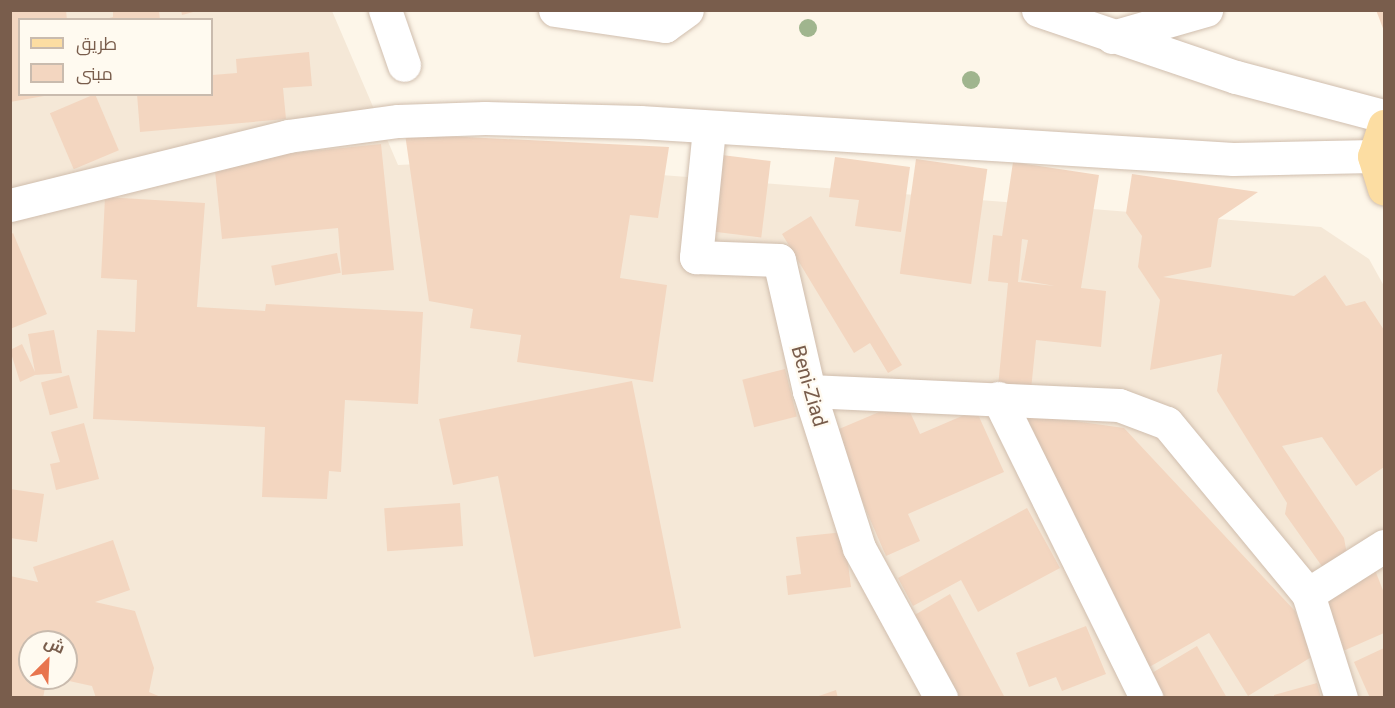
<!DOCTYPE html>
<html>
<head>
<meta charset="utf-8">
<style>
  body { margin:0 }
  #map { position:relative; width:1395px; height:708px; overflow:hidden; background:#fdf6e9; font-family:Roboto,Cairo,sans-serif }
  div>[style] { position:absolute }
  .residential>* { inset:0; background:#f5e8d7 }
  .building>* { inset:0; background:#f3d6c0; transform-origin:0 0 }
  .roads { filter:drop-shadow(0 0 2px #d0beae) drop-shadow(0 0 2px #d0beae) }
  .street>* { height:33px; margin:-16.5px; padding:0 16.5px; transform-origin:16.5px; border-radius:16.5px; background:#fff }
  .secondary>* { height:33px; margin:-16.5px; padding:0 16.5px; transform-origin:16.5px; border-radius:16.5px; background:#fff }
  .primary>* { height:33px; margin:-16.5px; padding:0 16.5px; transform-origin:16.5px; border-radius:16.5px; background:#fcdda2 }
  .trees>* { width:18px; height:18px; margin:-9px; border-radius:50%; background:#a0b58e }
  span { translate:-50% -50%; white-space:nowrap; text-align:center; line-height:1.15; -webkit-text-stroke:4.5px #fffaf0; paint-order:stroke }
  .street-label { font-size:20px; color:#795d4c }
  .frame { position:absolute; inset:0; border:12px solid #795d4c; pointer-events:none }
  .legend { position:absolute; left:18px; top:18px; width:195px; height:78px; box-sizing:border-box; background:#fffaf0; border:2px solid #c9bbae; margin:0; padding:8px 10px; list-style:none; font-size:18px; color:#795d4c }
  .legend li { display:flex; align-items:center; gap:12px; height:30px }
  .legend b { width:30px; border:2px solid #c9bbae }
  .north { position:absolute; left:18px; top:630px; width:60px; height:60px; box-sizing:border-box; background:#fffaf0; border:2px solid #c9bbae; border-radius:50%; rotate:24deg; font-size:16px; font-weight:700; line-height:24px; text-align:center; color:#795d4c }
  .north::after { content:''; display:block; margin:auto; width:21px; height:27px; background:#e8754e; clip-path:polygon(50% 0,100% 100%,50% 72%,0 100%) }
</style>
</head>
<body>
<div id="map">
  <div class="residential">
    <i style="clip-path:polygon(evenodd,10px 11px,332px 11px,398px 165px,484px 161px,1321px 227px,1369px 259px,1384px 286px,1384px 697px,11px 697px,10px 11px,20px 20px,212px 20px,212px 94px,20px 94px,20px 20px,10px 11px,30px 642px,66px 642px,66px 678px,30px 678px,30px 642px)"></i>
  </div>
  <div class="building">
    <i style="clip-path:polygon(10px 10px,66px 10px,67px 20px,20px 20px,20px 94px,44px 96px,10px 102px)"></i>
    <i style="clip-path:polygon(113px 10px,159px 10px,160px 20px,102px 20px,113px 17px)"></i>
    <i style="clip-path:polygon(181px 10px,197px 10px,197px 11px,182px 15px)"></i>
    <i style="clip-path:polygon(1376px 10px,1384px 10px,1384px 31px)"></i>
    <i style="clip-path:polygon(309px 52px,312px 86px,283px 88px,286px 119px,140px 132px,137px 94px,212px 94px,212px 75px,237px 73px,236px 59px)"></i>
    <i style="left:95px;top:94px;width:61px;height:49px;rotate:67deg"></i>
    <i style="clip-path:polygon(405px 134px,669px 147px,658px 218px,630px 215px,620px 278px,667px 285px,653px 382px,517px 362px,521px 335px,470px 328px,473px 309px,429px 301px)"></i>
    <i style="clip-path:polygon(381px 144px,394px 270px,342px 275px,338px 228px,222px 239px,214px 161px)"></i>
    <i style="left:722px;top:155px;width:49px;height:77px;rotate:7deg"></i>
    <i style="clip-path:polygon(835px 157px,910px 167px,901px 232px,855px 226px,859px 200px,829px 197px)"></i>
    <i style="left:916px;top:159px;width:72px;height:116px;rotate:8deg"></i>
    <i style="clip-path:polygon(evenodd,1013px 162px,1099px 175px,1081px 288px,1106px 291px,1101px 347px,1036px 340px,1031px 390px,998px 387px,1008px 283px,988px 281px,993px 235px,1002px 236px,1013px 162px,1022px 239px,1028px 240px,1021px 280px,1055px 286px,1018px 282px,1022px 239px)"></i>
    <i style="clip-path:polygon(1132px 174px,1258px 192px,1218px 219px,1211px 267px,1163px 277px,1294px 296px,1325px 275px,1346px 306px,1365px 301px,1384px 330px,1384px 467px,1356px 486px,1322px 437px,1282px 446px,1344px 538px,1348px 560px,1326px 572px,1285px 514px,1287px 503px,1217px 391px,1222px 354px,1150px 370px,1160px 300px,1138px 267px,1142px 236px,1126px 213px)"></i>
    <i style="clip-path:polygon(105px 197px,205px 203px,197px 307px,265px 311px,266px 304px,423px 312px,418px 404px,345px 400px,341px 472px,329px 471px,327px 499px,262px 497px,265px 427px,93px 419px,97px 330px,135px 332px,137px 280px,101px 278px)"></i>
    <i style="clip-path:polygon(811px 216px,902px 365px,888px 373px,870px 343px,854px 353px,782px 234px)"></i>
    <i style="clip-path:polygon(13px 233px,47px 314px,10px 329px,10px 235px)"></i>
    <i style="left:337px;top:253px;width:20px;height:67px;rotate:79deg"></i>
    <i style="clip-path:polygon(54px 330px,62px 373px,35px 375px,20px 382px,10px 350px,22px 344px,35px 372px,28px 334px)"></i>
    <i style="left:785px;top:369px;width:49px;height:44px;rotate:76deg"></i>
    <i style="left:69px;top:375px;width:34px;height:29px;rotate:75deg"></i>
    <i style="clip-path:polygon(632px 381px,681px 628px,534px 657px,498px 476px,453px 485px,439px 419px)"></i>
    <i style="clip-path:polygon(905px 401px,920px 434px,976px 410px,1004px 472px,908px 514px,920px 541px,886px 556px,832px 432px)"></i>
    <i style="clip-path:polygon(1024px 414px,1124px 428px,1295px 611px,1313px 656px,1248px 696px,1209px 633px,1144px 670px)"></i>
    <i style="clip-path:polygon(84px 423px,99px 479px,56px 490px,50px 464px,60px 462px,51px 432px)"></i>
    <i style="clip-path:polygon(10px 489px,44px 494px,37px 542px,10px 538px)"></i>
    <i style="left:460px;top:503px;width:43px;height:76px;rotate:86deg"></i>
    <i style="clip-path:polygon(1027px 508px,1060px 568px,978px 612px,961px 580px,913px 606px,898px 578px)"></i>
    <i style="clip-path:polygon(844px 532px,851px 587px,788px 595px,786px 576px,801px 574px,796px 537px)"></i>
    <i style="clip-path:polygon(113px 540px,130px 590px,95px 602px,135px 611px,154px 668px,149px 692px,163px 698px,96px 698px,92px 686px,60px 679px,66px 678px,66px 642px,30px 642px,30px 678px,47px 678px,43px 698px,10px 698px,10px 576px,38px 582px,33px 567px)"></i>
    <i style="clip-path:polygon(1375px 570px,1384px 593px,1384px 633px,1343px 651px,1319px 594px)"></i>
    <i style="clip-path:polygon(950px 594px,1005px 698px,956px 698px,913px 616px)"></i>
    <i style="clip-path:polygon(1086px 626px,1106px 674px,1062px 691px,1056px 677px,1029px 687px,1016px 653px)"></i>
    <i style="clip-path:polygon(1197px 646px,1227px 698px,1159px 698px,1147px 676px)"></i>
    <i style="clip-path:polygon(1384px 648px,1384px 698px,1370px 698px,1354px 662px)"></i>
    <i style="clip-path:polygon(1317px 683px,1321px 698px,1274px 698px,1274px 695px)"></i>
    <i style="clip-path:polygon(836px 690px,838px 698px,816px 698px,816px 697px)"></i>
  </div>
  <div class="roads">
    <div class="street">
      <i style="left:385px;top:10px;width:58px;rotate:70.9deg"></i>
      <i style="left:555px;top:10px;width:111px;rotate:8.3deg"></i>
      <i style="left:665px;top:26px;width:27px;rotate:-36deg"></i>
      <i style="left:1112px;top:37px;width:98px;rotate:-16deg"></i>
      <i style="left:709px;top:129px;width:129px;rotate:95.8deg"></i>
      <i style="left:696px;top:257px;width:83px;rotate:2.1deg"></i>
      <i style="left:779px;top:260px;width:134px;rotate:77.1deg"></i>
      <i style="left:809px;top:391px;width:165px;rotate:72.3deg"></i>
      <i style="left:859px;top:548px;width:171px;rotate:61.3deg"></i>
      <i style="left:10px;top:205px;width:286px;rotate:-13.9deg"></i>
      <i style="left:288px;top:136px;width:111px;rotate:-7.8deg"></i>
      <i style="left:398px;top:121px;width:87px;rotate:-2deg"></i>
      <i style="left:485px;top:118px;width:155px;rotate:1.5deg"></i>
      <i style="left:640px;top:122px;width:594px;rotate:3.57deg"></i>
      <i style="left:1233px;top:159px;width:141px;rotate:-1.2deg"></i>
      <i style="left:809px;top:391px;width:310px;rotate:2.6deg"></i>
      <i style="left:1119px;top:405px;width:51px;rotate:20.6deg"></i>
      <i style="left:1167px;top:423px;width:222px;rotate:50.5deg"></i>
      <i style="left:1308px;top:594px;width:90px;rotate:-32.3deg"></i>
      <i style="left:998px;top:398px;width:335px;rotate:63.7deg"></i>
      <i style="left:1308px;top:594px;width:109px;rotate:72.4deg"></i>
    </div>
    <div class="secondary">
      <i style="left:1038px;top:10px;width:209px;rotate:18.7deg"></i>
      <i style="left:1236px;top:77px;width:153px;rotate:14.8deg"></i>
    </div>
    <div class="primary">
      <i style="left:1384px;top:126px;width:32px;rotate:108deg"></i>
      <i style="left:1374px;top:156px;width:34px;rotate:73deg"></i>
    </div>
  </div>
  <div class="trees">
    <i style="left:808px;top:28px"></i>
    <i style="left:971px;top:80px"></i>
  </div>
  <div class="street-label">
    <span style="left:809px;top:386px;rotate:74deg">Beni-Ziad</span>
  </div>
  <div class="frame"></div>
  <ul class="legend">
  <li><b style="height:8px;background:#fcdda2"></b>طريق</li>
  <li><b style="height:16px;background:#f3d6c0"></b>مبنى</li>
  </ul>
  <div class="north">ش</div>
</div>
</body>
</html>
